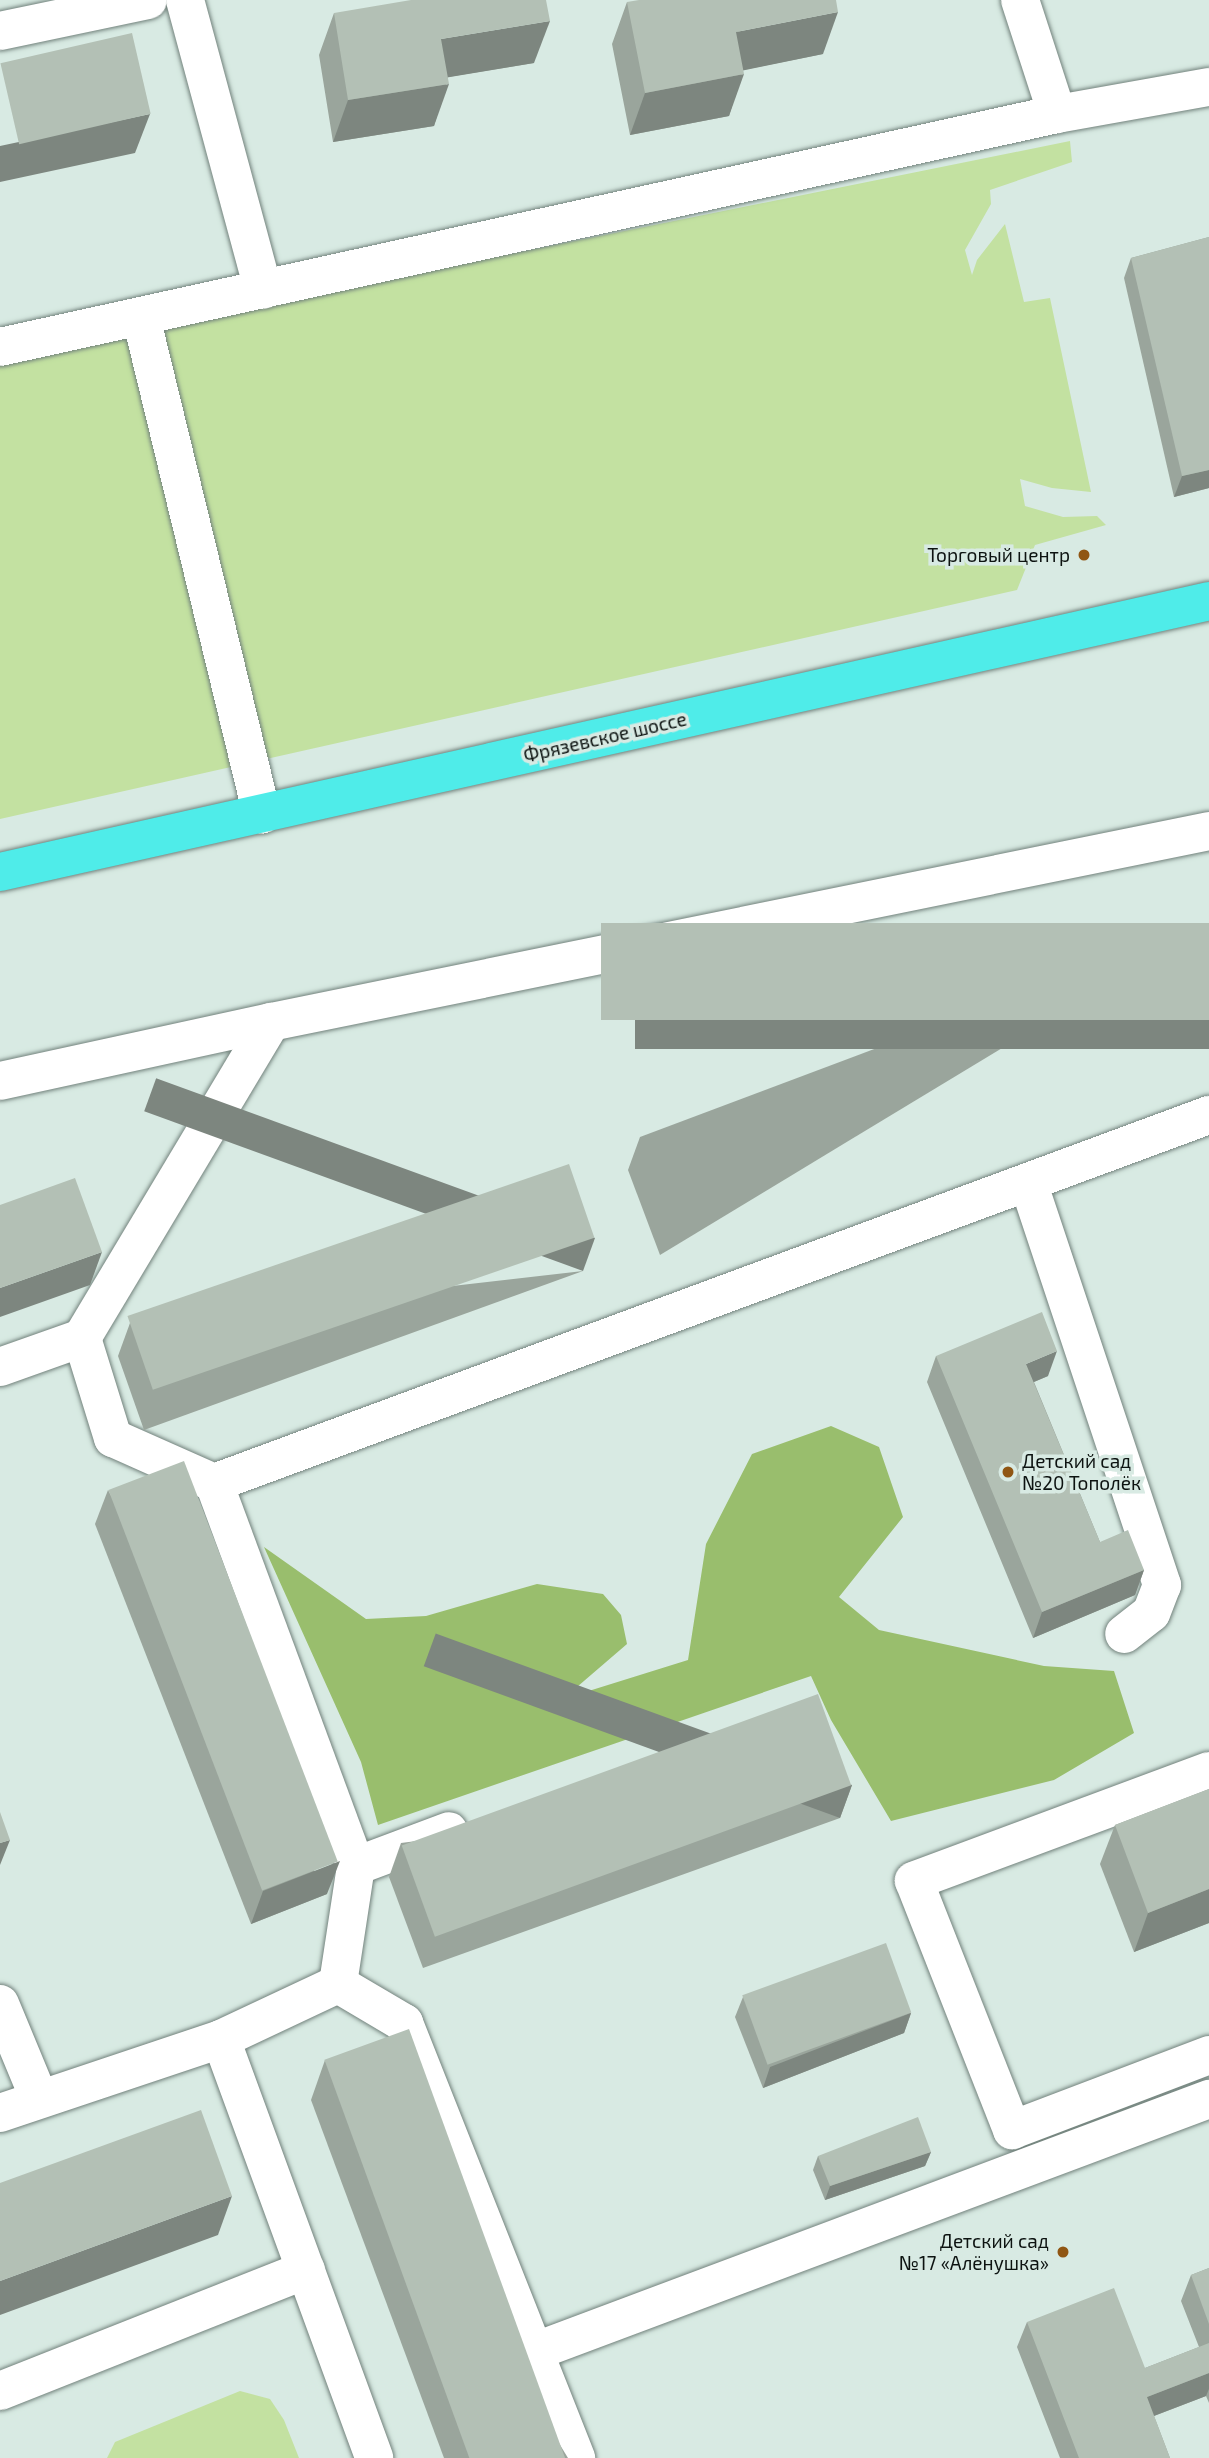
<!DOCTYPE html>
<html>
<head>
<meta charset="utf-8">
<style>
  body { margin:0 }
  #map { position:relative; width:1209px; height:2458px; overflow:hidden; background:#d8eae3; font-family:"Exo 2",sans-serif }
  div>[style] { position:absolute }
  .green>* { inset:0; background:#c3e1a1 }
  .forest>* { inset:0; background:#99be6d }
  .roads { filter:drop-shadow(0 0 2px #72827c) drop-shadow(0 0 2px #72827c) }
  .minor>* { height:38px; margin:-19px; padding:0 19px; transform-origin:19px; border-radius:19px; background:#fff }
  .highway>* { height:38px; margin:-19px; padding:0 19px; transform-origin:19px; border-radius:19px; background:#4fece9 }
  .wall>* { inset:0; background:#9aa59c }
  .shaded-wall>* { inset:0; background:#7d867f; transform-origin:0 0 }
  .building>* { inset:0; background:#b3c0b5; transform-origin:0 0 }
  .dots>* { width:19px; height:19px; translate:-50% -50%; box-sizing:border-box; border:4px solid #d8eae3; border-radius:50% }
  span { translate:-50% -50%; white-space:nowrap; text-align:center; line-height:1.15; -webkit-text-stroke:7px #d8eae3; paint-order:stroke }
  .poi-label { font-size:19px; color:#0d1311 }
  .right { translate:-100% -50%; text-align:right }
  .left { translate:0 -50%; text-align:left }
  .street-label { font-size:19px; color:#0d1311 }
</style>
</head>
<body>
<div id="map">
  <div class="green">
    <i style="clip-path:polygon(1070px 141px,1072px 162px,990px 190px,991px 204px,965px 250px,972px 275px,977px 260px,1005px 224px,1024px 302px,1050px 298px,1091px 492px,1052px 488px,1020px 479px,1025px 506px,1063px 517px,1097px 516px,1106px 525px,1035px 545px,1017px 590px,0 819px,0 357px)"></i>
    <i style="clip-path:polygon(240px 2391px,270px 2399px,284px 2420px,299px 2458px,107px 2458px,115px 2442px)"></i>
  </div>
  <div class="forest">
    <i style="clip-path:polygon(831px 1426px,879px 1447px,903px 1517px,839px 1597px,879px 1630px,1044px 1666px,1114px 1671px,1134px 1733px,1054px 1780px,891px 1821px,831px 1720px,811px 1676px,378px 1825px,361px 1762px,264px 1547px,366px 1619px,426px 1616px,537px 1584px,603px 1594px,621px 1615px,627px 1644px,563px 1699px,688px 1660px,706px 1544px,752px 1454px)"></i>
  </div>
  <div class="roads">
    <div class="minor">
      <i style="left:185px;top:0;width:300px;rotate:74.9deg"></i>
      <i style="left:1020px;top:0;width:120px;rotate:72deg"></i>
      <i style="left:0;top:31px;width:151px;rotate:-11.8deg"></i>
      <i style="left:141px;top:317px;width:512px;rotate:76.34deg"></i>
      <i style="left:0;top:347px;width:1082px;rotate:-12.43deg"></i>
      <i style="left:1057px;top:114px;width:154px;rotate:-10.1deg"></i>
      <i style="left:271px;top:1022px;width:368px;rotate:120.9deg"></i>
      <i style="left:82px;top:1338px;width:105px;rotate:72.8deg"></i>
      <i style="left:113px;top:1438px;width:111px;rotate:24deg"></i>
      <i style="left:214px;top:1483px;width:1061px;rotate:-20.3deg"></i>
      <i style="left:0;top:1081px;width:277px;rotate:-12.3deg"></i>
      <i style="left:271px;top:1022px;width:957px;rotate:-11.51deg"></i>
      <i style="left:1028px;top:1182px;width:425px;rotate:71.6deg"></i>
      <i style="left:1162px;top:1585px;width:30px;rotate:111deg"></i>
      <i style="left:1151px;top:1613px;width:34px;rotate:142deg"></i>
      <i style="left:0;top:1367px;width:87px;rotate:-19.5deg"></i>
      <i style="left:214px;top:1483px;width:408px;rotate:69.7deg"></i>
      <i style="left:356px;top:1866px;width:119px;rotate:98.7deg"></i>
      <i style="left:338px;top:1984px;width:77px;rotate:30.6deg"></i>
      <i style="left:404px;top:2023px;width:468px;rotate:68.4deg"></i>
      <i style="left:1209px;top:1771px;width:315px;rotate:159.6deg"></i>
      <i style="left:914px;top:1881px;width:268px;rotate:68.5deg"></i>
      <i style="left:1012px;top:2130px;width:211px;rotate:-20.8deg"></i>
      <i style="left:356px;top:1866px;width:99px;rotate:-20.6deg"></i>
      <i style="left:0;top:2004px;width:102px;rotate:67.5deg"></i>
      <i style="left:221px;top:2039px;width:446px;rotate:69.9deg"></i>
      <i style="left:0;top:2113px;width:233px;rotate:-18.5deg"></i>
      <i style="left:221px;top:2039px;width:129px;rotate:-25.2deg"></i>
      <i style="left:536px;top:2351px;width:719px;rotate:-20.53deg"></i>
      <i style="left:0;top:2391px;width:329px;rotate:-21.6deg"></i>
    </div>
    <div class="highway">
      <i style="left:0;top:872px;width:1239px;rotate:-12.63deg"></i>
    </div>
  </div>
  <div class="wall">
    <i style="clip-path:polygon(627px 2px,823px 54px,743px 70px,729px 116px,630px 135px,612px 44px)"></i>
    <i style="clip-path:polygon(334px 13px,534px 63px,448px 77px,434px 126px,333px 142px,319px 55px)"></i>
    <i style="clip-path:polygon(1209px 237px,1209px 488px,1174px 497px,1124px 278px,1131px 258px)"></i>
    <i style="clip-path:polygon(1209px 923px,660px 1255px,628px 1170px,640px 1137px)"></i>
    <i style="clip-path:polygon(583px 1271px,144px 1430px,118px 1356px,130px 1323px)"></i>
    <i style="clip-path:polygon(936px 1356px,1048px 1376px,1034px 1382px,1100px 1542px,1144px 1570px,1135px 1595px,1033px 1638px,927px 1382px)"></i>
    <i style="clip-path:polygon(108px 1490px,327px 1894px,251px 1924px,95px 1524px)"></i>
    <i style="clip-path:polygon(852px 1785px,840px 1818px,423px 1968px,389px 1877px,401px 1843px)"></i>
    <i style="clip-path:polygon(1209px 1789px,1209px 1923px,1134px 1952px,1100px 1864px,1115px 1825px)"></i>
    <i style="clip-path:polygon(743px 1997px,911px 2013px,904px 2033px,763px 2088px,735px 2017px)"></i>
    <i style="clip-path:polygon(325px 2060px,568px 2458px,444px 2458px,311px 2100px)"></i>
    <i style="clip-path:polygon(931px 2152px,925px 2166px,825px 2200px,813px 2170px,818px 2156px)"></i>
    <i style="clip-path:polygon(1209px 2268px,1209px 2403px,1206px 2396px,1154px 2416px,1170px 2458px,1060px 2458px,1017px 2347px,1027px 2322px,1145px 2368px,1199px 2347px,1181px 2301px,1191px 2275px)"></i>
  </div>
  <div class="shaded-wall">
    <i style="clip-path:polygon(838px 12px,823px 54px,721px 75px,736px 32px)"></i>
    <i style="clip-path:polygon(550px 21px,534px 63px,426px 81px,441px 39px)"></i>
    <i style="clip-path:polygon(744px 74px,729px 116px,630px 135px,645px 93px)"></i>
    <i style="clip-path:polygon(449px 84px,434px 126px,333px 142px,348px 100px)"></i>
    <i style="clip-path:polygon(150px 114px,135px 153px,0 182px,0 146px)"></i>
    <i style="clip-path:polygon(1209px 470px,1209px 488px,1174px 497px,1182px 476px)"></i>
    <i style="left:1209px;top:1020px;width:29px;height:574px;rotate:90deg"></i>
    <i style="left:595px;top:1238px;width:35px;height:467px;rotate:110deg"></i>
    <i style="clip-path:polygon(102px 1252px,90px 1285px,0 1317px,0 1288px)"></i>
    <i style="clip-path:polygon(1057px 1351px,1048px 1376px,1017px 1389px,1026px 1364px)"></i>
    <i style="clip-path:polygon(1144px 1570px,1135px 1595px,1033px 1638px,1042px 1612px)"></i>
    <i style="left:852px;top:1785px;width:35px;height:443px;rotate:110deg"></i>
    <i style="clip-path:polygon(10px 1840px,0 1865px,0 1843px)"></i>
    <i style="clip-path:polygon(340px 1861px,327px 1894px,251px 1924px,263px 1891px)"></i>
    <i style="clip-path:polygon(1209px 1889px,1209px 1923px,1134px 1952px,1148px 1913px)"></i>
    <i style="clip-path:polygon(911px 2013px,904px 2033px,763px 2088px,770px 2067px)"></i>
    <i style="clip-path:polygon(931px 2152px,925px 2166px,825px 2200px,830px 2186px)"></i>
    <i style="clip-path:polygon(232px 2196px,218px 2235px,0 2315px,0 2281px)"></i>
    <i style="clip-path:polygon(1209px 2373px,1209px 2389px,1206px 2396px,1138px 2422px,1147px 2397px)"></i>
  </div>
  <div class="building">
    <i style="clip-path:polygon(411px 0,546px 0,550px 21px,441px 39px,449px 84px,348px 100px,334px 13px)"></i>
    <i style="clip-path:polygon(639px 0,836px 0,838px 12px,736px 32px,744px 74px,645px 93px,627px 2px)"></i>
    <i style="left:132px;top:33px;width:83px;height:135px;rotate:77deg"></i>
    <i style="clip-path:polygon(1209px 237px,1209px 470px,1182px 476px,1131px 258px)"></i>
    <i style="left:1209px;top:923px;width:97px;height:608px;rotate:90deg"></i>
    <i style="left:569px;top:1164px;width:78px;height:467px;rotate:71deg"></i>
    <i style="clip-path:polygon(75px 1178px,102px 1252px,0 1288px,0 1205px)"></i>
    <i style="clip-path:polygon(1042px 1312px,1057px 1351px,1026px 1364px,1100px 1542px,1128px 1530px,1144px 1570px,1042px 1612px,936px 1356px)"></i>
    <i style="left:184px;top:1461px;width:429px;height:81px;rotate:69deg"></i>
    <i style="left:818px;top:1694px;width:97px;height:443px;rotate:70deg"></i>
    <i style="clip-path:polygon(1209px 1789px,1209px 1889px,1148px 1913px,1115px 1825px)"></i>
    <i style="clip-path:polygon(0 1812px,10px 1840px,0 1843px)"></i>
    <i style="left:886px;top:1943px;width:74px;height:153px;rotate:70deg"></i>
    <i style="left:409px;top:2029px;width:458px;height:90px;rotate:70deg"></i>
    <i style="clip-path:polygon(201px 2110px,232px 2196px,0 2281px,0 2183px)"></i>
    <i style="clip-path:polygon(918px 2117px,931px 2152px,830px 2186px,818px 2156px)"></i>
    <i style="clip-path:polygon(1209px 2268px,1209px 2324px,1191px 2275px)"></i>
    <i style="clip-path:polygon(1114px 2288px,1145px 2368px,1209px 2343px,1209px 2373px,1147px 2397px,1170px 2458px,1079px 2458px,1027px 2322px)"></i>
  </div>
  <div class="dots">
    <i style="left:1084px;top:555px;background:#905613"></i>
    <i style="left:1008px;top:1472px;background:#905613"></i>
    <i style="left:1063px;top:2252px;background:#905613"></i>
  </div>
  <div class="poi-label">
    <span class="right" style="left:1070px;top:555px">Торговый центр</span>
    <span class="left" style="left:1022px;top:1472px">Детский сад<br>№20 Тополёк</span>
    <span class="right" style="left:1049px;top:2252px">Детский сад<br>№17 «Алёнушка»</span>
  </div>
  <div class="street-label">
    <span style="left:605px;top:737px;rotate:-13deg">Фрязевское шоссе</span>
  </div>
</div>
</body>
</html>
